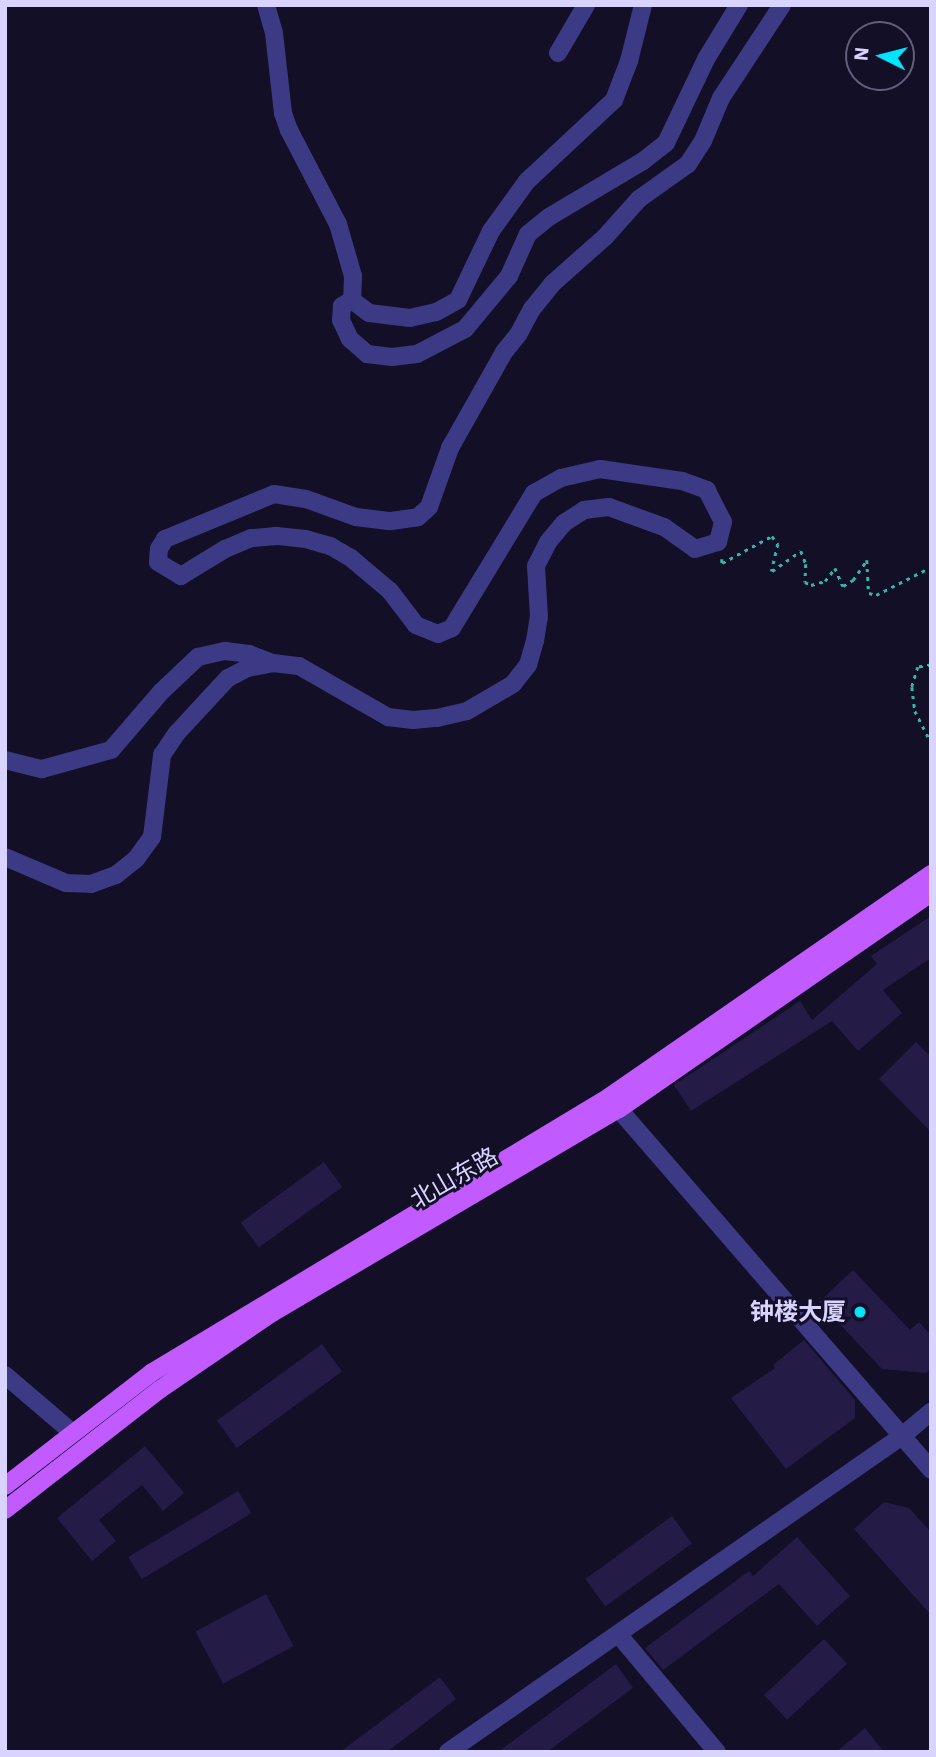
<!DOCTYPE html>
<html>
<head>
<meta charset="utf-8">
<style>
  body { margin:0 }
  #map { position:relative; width:936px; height:1757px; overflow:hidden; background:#130f26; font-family:"IBM Plex Sans","Noto Sans SC",sans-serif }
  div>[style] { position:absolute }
  .building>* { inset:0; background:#241b47; transform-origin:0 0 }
  .path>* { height:2.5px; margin-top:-1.25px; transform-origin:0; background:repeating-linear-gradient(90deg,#2fb8b0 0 3.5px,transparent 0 8.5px) }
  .minor>* { height:18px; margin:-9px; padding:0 9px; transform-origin:9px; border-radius:9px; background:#3d3a85 }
  .major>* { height:18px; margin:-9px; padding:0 9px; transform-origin:9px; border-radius:9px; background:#c25bff }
  .dots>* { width:19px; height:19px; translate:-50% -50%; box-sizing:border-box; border:4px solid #130f26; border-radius:50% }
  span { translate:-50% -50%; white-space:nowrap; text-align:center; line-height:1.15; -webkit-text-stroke:6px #130f26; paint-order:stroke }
  .street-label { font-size:24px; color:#d9d4ff }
  .poi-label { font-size:24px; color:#d9d4ff; font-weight:700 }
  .right { translate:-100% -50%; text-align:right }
  .frame { position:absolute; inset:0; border:7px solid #d9d4ff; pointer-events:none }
  .north { position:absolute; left:845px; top:21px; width:70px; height:70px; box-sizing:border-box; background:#130f26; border:2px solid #625e7d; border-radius:50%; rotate:276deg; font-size:19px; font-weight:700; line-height:28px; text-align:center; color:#d9d4ff }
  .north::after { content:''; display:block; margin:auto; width:24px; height:32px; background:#00e5ff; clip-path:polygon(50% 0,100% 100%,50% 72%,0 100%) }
</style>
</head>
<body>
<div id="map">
  <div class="building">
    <i style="clip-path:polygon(931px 916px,931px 958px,883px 990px,902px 1013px,858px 1051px,832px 1021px,691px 1111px,674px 1085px,800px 1001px,812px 1020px,877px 964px,871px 956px)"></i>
    <i style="clip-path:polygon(916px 1042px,931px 1057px,931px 1132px,879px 1079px)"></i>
    <i style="left:324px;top:1162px;width:31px;height:103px;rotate:54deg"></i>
    <i style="clip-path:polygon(853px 1270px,910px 1330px,919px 1322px,931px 1335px,931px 1369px,926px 1373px,882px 1369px,819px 1302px)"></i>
    <i style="clip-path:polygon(804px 1340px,855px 1400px,855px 1418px,786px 1469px,731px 1398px,775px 1368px,773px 1365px)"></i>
    <i style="left:322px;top:1344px;width:34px;height:130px;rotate:54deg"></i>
    <i style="clip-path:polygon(145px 1446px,184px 1493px,163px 1511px,142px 1485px,99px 1520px,116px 1541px,92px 1561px,57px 1518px)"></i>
    <i style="left:238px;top:1491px;width:26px;height:128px;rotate:59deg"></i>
    <i style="clip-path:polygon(884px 1502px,909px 1508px,931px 1532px,931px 1615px,854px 1529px)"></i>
    <i style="left:672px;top:1516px;width:34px;height:107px;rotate:54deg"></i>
    <i style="clip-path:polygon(797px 1537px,850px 1596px,817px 1626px,779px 1584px,663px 1670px,645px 1648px,749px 1571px,753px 1576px)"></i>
    <i style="left:266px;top:1594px;width:59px;height:80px;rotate:62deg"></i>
    <i style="left:824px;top:1639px;width:34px;height:82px;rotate:47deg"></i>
    <i style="clip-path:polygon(616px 1664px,633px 1688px,547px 1752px,498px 1752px)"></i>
    <i style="clip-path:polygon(440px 1677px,456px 1699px,387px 1752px,340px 1752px)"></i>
    <i style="clip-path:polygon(865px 1728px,884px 1752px,836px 1752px)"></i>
  </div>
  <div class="path">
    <i style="left:722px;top:559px;width:4px;rotate:90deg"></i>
    <i style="left:722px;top:563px;width:57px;rotate:-28.4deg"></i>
    <i style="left:772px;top:536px;width:10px;rotate:53deg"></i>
    <i style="left:778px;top:544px;width:28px;rotate:103deg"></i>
    <i style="left:772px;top:571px;width:35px;rotate:-35deg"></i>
    <i style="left:801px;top:551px;width:14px;rotate:69deg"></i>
    <i style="left:806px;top:564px;width:18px;rotate:93deg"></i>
    <i style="left:805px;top:582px;width:7px;rotate:27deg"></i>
    <i style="left:811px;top:585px;width:15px;rotate:-16deg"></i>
    <i style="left:825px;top:581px;width:16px;rotate:-52deg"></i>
    <i style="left:835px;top:568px;width:20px;rotate:66deg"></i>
    <i style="left:843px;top:586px;width:12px;rotate:-31deg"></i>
    <i style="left:853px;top:580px;width:24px;rotate:-55deg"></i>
    <i style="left:867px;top:560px;width:33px;rotate:87deg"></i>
    <i style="left:869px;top:593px;width:7px;rotate:16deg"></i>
    <i style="left:876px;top:595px;width:62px;rotate:-27deg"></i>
    <i style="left:931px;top:665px;width:13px;rotate:171deg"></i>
    <i style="left:918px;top:667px;width:21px;rotate:107deg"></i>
    <i style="left:912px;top:687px;width:24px;rotate:83deg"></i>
    <i style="left:915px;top:711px;width:35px;rotate:63deg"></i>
  </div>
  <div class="minor">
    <i style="left:266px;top:5px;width:29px;rotate:74deg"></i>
    <i style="left:274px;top:33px;width:81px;rotate:83.6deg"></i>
    <i style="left:283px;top:113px;width:18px;rotate:71deg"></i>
    <i style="left:289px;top:130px;width:106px;rotate:62.5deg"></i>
    <i style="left:338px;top:224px;width:54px;rotate:73.9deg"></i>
    <i style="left:353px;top:276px;width:24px;rotate:92deg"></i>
    <i style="left:643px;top:5px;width:58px;rotate:104deg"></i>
    <i style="left:629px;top:61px;width:42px;rotate:111deg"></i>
    <i style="left:614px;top:100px;width:119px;rotate:137deg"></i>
    <i style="left:527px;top:181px;width:62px;rotate:125.8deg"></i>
    <i style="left:491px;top:231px;width:76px;rotate:115.6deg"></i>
    <i style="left:458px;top:300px;width:25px;rotate:151deg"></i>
    <i style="left:436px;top:312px;width:27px;rotate:167deg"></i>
    <i style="left:410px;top:318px;width:41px;rotate:-173deg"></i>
    <i style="left:369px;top:313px;width:21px;rotate:-143deg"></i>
    <i style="left:352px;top:300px;width:12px;rotate:149deg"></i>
    <i style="left:342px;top:306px;width:14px;rotate:94deg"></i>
    <i style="left:341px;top:320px;width:21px;rotate:65deg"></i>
    <i style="left:350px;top:339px;width:23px;rotate:41deg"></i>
    <i style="left:367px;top:354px;width:25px;rotate:7deg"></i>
    <i style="left:392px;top:357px;width:25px;rotate:-7deg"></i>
    <i style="left:417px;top:354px;width:54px;rotate:-27.5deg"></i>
    <i style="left:465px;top:329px;width:69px;rotate:-50.3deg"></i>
    <i style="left:509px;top:276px;width:46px;rotate:-65.7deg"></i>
    <i style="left:528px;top:234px;width:27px;rotate:-39deg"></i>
    <i style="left:549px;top:217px;width:109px;rotate:-30.8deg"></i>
    <i style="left:643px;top:161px;width:29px;rotate:-38deg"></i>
    <i style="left:666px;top:143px;width:93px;rotate:-64.5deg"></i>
    <i style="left:706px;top:59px;width:63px;rotate:-58.6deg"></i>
    <i style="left:558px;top:53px;width:56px;rotate:-59.7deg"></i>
    <i style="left:5px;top:760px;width:38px;rotate:14deg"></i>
    <i style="left:42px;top:769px;width:72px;rotate:-15.4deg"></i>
    <i style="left:111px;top:750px;width:78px;rotate:-49.2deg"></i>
    <i style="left:162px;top:691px;width:50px;rotate:-43.4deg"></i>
    <i style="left:198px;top:657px;width:28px;rotate:-13deg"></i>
    <i style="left:225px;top:651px;width:24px;rotate:7deg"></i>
    <i style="left:249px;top:654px;width:26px;rotate:21deg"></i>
    <i style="left:5px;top:857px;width:66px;rotate:23.1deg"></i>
    <i style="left:66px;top:883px;width:25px;rotate:2deg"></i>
    <i style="left:91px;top:884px;width:27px;rotate:-20deg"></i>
    <i style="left:116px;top:875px;width:26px;rotate:-39deg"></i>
    <i style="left:136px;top:859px;width:27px;rotate:-54deg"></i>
    <i style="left:152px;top:837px;width:83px;rotate:-83deg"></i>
    <i style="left:162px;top:755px;width:27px;rotate:-56deg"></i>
    <i style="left:177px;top:733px;width:75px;rotate:-47.2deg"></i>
    <i style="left:228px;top:678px;width:22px;rotate:-27deg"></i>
    <i style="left:248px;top:668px;width:25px;rotate:-11deg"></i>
    <i style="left:273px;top:663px;width:26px;rotate:7deg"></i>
    <i style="left:299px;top:666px;width:103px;rotate:29.8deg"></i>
    <i style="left:388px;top:717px;width:25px;rotate:7deg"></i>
    <i style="left:413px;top:720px;width:24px;rotate:-5deg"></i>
    <i style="left:437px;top:718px;width:31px;rotate:-13deg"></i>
    <i style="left:467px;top:711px;width:53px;rotate:-30.4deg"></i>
    <i style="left:513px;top:684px;width:24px;rotate:-52deg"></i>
    <i style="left:528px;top:665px;width:25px;rotate:-74deg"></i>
    <i style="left:535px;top:641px;width:24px;rotate:-81deg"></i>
    <i style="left:539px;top:617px;width:51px;rotate:-93.4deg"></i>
    <i style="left:536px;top:566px;width:27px;rotate:-63deg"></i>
    <i style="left:548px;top:542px;width:25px;rotate:-50deg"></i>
    <i style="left:564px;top:523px;width:24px;rotate:-33deg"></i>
    <i style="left:584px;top:510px;width:25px;rotate:-7deg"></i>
    <i style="left:609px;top:507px;width:59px;rotate:20deg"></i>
    <i style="left:664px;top:527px;width:38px;rotate:35deg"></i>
    <i style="left:695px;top:549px;width:24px;rotate:-17deg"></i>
    <i style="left:718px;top:542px;width:21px;rotate:-76deg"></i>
    <i style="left:723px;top:522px;width:36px;rotate:-117deg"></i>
    <i style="left:707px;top:490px;width:27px;rotate:-160deg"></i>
    <i style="left:682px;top:481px;width:83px;rotate:-171.7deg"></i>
    <i style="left:600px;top:469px;width:40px;rotate:167deg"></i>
    <i style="left:561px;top:478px;width:31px;rotate:151deg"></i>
    <i style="left:534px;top:493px;width:158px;rotate:121.3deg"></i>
    <i style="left:452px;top:628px;width:15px;rotate:157deg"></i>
    <i style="left:438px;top:634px;width:24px;rotate:-158deg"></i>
    <i style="left:416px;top:625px;width:43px;rotate:-127.4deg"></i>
    <i style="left:390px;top:591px;width:51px;rotate:-139.8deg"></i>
    <i style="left:351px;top:558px;width:24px;rotate:-150deg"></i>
    <i style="left:330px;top:546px;width:25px;rotate:-164deg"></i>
    <i style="left:306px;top:539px;width:30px;rotate:-174deg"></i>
    <i style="left:276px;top:536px;width:25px;rotate:175deg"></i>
    <i style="left:251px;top:538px;width:28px;rotate:157deg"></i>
    <i style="left:225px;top:549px;width:52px;rotate:148.5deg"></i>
    <i style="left:181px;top:576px;width:27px;rotate:-149deg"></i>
    <i style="left:158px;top:562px;width:13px;rotate:-86deg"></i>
    <i style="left:159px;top:549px;width:12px;rotate:-59deg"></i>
    <i style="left:165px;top:539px;width:118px;rotate:-22.4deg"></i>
    <i style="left:274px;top:494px;width:32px;rotate:9deg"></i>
    <i style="left:306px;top:499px;width:53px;rotate:19.8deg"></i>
    <i style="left:356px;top:517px;width:35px;rotate:7deg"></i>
    <i style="left:391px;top:521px;width:27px;rotate:-8deg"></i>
    <i style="left:418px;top:517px;width:15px;rotate:-42deg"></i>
    <i style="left:429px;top:507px;width:63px;rotate:-70.4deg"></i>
    <i style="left:450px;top:448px;width:110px;rotate:-60.6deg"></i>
    <i style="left:504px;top:352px;width:22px;rotate:-51deg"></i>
    <i style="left:518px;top:335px;width:30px;rotate:-62deg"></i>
    <i style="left:532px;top:309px;width:32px;rotate:-51deg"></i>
    <i style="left:552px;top:284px;width:71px;rotate:-41.6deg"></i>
    <i style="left:605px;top:237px;width:51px;rotate:-48.2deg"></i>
    <i style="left:639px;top:199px;width:60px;rotate:-35.5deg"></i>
    <i style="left:688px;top:164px;width:27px;rotate:-57deg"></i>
    <i style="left:703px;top:141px;width:47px;rotate:-67.3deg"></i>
    <i style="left:721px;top:98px;width:111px;rotate:-56.7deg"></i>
    <i style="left:610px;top:1099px;width:491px;rotate:49.1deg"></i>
    <i style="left:5px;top:1375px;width:89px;rotate:40.5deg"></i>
    <i style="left:618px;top:1634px;width:154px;rotate:50deg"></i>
    <i style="left:448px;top:1752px;width:553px;rotate:-34.84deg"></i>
    <i style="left:902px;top:1436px;width:38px;rotate:-40deg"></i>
  </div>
  <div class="major">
    <i style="left:5px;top:1486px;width:185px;rotate:-37.7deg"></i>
    <i style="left:151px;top:1373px;width:535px;rotate:-31.07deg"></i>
    <i style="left:609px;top:1097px;width:392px;rotate:-34.7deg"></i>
    <i style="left:5px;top:1510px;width:195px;rotate:-37.9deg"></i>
    <i style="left:159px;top:1390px;width:137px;rotate:-34.3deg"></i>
    <i style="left:272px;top:1313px;width:403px;rotate:-30.5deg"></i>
    <i style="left:619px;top:1109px;width:379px;rotate:-34.7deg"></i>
  </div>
  <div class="dots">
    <i style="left:860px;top:1312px;background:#00e5ff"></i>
  </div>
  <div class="street-label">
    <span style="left:454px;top:1178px;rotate:-30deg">北山东路</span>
  </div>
  <div class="poi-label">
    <span class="right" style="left:846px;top:1312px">钟楼大厦</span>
  </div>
  <div class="frame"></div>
  <div class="north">N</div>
</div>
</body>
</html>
